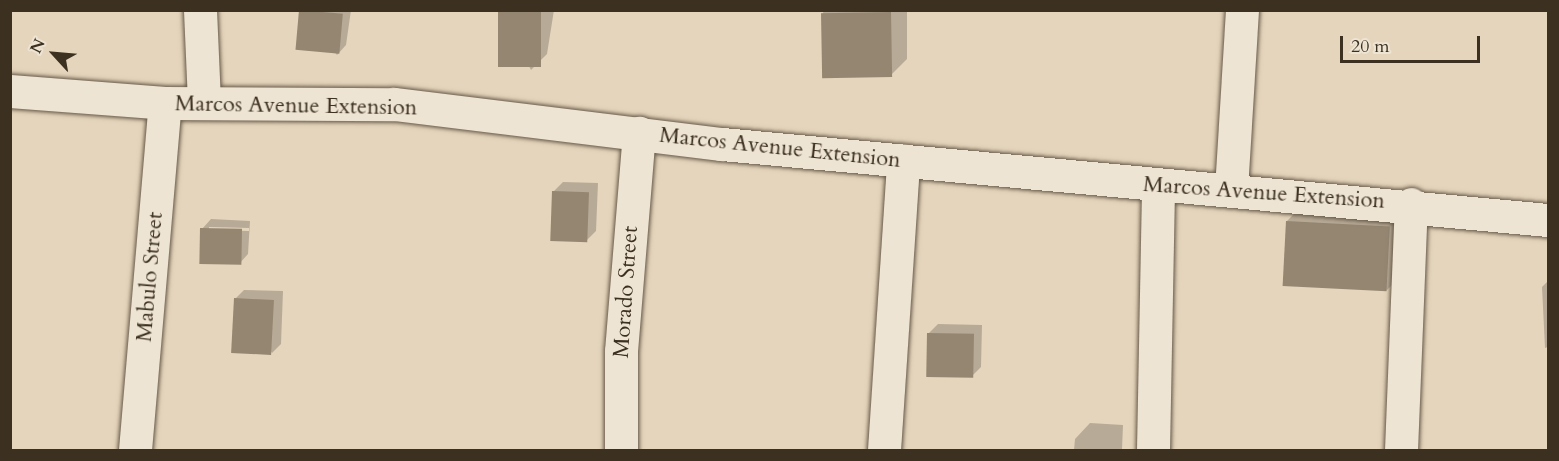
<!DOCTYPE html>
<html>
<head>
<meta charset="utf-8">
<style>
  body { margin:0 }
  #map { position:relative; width:1559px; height:461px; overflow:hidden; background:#e5d5bc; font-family:Cardo,serif }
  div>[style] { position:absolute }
  .shadow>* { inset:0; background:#0003 }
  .building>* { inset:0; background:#948671; transform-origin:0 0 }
  .roads { filter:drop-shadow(0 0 2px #665947) drop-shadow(0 0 2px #665947) }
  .minor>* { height:33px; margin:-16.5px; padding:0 16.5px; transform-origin:16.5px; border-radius:16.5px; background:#eee4d3 }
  span { translate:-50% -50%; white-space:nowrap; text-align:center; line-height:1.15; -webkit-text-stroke:5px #eee4d3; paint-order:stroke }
  .street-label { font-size:22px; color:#3c3020 }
  .frame { position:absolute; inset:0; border:12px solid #3c3020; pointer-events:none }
  .north { position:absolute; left:24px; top:24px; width:60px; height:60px; -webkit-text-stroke:4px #eee4d3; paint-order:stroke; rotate:296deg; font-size:16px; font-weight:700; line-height:24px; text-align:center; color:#3c3020 }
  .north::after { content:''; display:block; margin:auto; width:21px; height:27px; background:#3c3020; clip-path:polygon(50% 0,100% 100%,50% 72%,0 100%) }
  .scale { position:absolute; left:1340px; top:36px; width:140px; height:27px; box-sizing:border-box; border:3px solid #3c3020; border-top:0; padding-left:8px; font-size:18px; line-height:21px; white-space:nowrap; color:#3c3020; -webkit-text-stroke:4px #eee4d3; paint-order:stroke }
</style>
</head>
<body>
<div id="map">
  <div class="shadow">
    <i style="clip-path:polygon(301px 10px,351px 10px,346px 45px,337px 55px)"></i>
    <i style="clip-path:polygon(500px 10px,554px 10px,547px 54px,531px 70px)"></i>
    <i style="clip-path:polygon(825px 10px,907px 10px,907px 59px,891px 75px,822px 14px)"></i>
    <i style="clip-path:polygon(563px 182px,598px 183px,596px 231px,587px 240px,553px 192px)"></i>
    <i style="clip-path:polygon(1303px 205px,1406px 212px,1402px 275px,1386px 291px,1287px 221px)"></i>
    <i style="clip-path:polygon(evenodd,211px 219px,250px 221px,248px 254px,239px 264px,202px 229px,211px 219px,209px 227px,249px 228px,249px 231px,209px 230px,209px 227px)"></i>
    <i style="clip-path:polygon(1548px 281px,1548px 347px,1545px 348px,1542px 287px)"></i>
    <i style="clip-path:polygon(244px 290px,283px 291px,281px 344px,272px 353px,235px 299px)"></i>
    <i style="clip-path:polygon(938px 324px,982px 325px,981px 367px,972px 376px,929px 333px)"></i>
    <i style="clip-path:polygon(1090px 423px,1123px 425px,1122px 450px,1074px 450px,1075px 439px)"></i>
  </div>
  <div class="building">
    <i style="left:299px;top:10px;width:44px;height:40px;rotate:5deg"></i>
    <i style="left:498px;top:10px;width:43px;height:57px"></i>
    <i style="left:891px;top:12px;width:65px;height:70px;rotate:89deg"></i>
    <i style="left:552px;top:191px;width:37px;height:50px;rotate:2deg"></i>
    <i style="left:1286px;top:221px;width:104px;height:65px;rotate:3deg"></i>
    <i style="left:200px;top:228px;width:42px;height:36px;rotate:1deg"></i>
    <i style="left:234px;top:298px;width:40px;height:55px;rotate:3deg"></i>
    <i style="left:927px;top:333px;width:47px;height:44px;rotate:1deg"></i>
  </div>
  <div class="roads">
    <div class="minor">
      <i style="left:200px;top:10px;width:93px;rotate:87.5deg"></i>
      <i style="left:10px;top:91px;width:155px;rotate:4.4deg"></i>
      <i style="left:165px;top:103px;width:229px;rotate:0.3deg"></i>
      <i style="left:394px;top:104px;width:330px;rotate:7deg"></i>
      <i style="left:722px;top:144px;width:829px;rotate:5.26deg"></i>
      <i style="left:1231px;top:190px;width:180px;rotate:-86.5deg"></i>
      <i style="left:135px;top:450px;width:348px;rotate:-85.1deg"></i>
      <i style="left:621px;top:450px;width:99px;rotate:-90deg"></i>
      <i style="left:621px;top:351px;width:219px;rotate:-85.3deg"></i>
      <i style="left:884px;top:450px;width:290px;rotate:-86.2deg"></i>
      <i style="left:1153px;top:450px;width:263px;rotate:-88.9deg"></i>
      <i style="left:1401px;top:450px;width:246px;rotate:-87.7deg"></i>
    </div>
  </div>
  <div class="street-label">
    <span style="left:296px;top:106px;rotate:1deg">Marcos Avenue Extension</span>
    <span style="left:780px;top:148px;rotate:6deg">Marcos Avenue Extension</span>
    <span style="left:1264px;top:193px;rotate:4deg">Marcos Avenue Extension</span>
    <span style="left:150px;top:277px;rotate:-85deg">Mabulo Street</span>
    <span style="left:626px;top:292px;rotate:-86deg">Morado Street</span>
  </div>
  <div class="frame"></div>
  <div class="north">N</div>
  <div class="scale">20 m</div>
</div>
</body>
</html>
